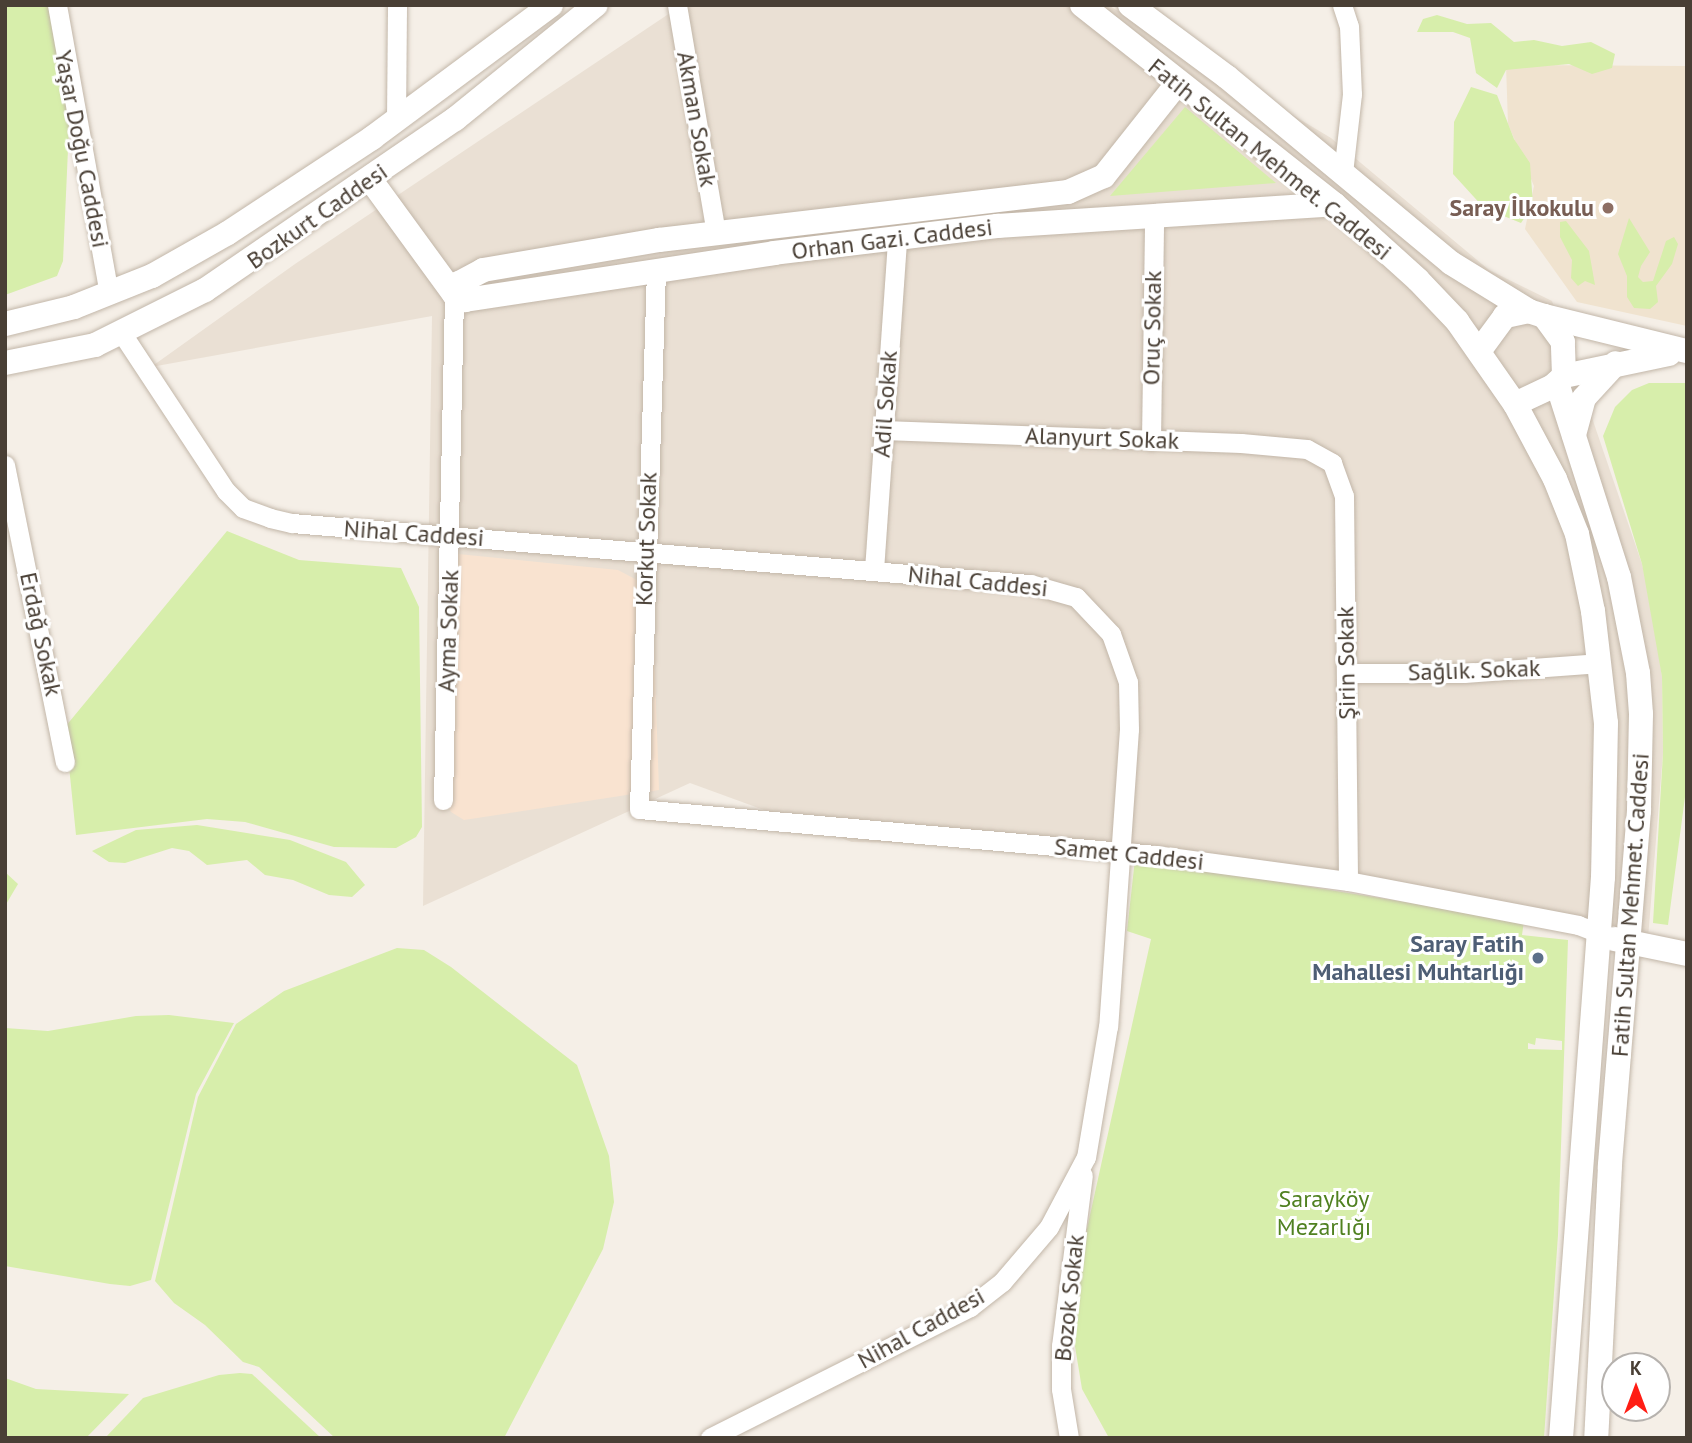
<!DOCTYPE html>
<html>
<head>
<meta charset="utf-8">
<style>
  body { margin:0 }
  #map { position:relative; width:1692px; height:1443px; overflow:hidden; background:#f5efe7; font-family:"PT Sans",sans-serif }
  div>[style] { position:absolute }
  .residential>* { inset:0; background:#eae0d4 }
  .commercial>* { inset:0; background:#f9e3d0 }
  .education>* { inset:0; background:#f0e3cf }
  .green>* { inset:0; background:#d7eeab }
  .roads { filter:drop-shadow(0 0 2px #c2b6a8) drop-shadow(0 0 2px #c2b6a8) }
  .minor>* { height:19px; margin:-9.5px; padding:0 9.5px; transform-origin:9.5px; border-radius:9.5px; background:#fff }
  .tertiary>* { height:24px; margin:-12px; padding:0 12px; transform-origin:12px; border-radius:12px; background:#fff }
  .dots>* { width:19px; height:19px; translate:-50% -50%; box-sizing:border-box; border:4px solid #fff; border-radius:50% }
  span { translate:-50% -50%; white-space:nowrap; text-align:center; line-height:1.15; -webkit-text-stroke:6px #fff; paint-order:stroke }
  .street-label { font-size:24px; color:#493f35 }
  .education-label { font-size:24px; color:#785e54; font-weight:700 }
  .right { translate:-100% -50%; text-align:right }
  .service-label { font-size:24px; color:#4e5e75; font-weight:700 }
  .park-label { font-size:24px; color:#508121 }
  .frame { position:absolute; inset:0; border:7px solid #493f35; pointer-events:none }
  .north { position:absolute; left:1601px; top:1352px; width:70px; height:70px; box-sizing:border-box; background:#fff; border:2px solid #b6b2ae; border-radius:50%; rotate:0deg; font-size:19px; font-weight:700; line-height:28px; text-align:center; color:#493f35 }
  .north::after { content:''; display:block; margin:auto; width:24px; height:32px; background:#ff1d14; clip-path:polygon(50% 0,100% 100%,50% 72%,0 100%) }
</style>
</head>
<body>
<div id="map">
  <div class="residential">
    <i style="clip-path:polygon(682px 5px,1108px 5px,1331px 138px,1489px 270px,1552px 301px,1642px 564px,1654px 617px,1662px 677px,1663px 753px,1647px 951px,1590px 926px,1136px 847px,852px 842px,690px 783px,423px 906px,432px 316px,151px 367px,295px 264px)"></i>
  </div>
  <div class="commercial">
    <i style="clip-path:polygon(448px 553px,618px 570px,652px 588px,659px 790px,464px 820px,451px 812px,442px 794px)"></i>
  </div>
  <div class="education">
    <i style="clip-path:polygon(1506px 65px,1687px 66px,1687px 326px,1577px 302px,1525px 229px,1534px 186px,1508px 124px)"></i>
  </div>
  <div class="green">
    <i style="clip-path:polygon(5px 5px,62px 5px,69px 127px,63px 261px,57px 276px,5px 295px)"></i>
    <i style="clip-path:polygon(1437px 15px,1467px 24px,1491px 23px,1514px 42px,1534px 40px,1562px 46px,1591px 42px,1615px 54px,1612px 68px,1592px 74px,1569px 64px,1506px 70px,1497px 88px,1476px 73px,1470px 38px,1453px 32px,1417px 32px,1423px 19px)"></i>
    <i style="clip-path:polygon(1471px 87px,1497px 95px,1514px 139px,1530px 163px,1533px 205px,1521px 223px,1484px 208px,1453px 174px,1454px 122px)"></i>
    <i style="clip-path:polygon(1185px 107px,1276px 183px,1110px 196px)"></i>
    <i style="clip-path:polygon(1629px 218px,1650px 252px,1641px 266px,1638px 277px,1643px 282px,1653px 281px,1666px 241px,1674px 237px,1678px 244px,1672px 264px,1656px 286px,1658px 302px,1650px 309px,1634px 308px,1627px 297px,1627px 276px,1618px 254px)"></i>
    <i style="clip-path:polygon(1566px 221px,1589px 251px,1595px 285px,1585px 281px,1578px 286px,1571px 278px,1572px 260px,1560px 237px,1560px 222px)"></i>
    <i style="clip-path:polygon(1649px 383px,1687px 383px,1687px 782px,1668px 925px,1653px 923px,1663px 753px,1662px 677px,1642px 564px,1603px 436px,1615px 407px,1632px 390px)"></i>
    <i style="clip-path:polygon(227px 531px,299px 560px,401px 568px,419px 607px,422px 827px,416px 837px,396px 848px,334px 847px,245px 822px,207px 819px,76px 835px,65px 727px)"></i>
    <i style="clip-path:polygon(197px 825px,290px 840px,346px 862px,365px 885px,352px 897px,329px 895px,293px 880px,265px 875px,247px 860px,207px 865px,189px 851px,172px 848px,125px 863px,109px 862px,92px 851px,136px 830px)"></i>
    <i style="clip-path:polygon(evenodd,1135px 859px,1524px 921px,1522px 935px,1568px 940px,1558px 1235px,1544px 1438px,1109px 1438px,1082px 1389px,1069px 1310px,1151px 939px,1127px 931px,1135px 859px,1536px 1038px,1562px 1041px,1562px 1050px,1528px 1049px,1528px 1043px,1535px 1045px,1536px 1038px)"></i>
    <i style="clip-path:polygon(5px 872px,18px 884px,5px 906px)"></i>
    <i style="clip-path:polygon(397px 948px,424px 950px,451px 967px,577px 1065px,609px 1156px,614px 1202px,603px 1249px,504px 1438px,335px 1438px,259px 1367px,243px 1362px,205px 1325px,174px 1303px,155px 1281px,198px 1097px,236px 1024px,284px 991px)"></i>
    <i style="clip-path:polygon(169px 1015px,234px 1023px,196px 1094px,151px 1280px,130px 1286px,110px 1284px,5px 1266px,5px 1028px,48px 1031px,136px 1016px)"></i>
    <i style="clip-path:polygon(240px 1373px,252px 1374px,321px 1438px,105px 1438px,143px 1398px,219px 1375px)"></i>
    <i style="clip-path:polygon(5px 1378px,36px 1389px,129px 1394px,86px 1438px,5px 1438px)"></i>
  </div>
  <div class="roads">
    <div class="minor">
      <i style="left:57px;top:5px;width:293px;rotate:79.8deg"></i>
      <i style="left:677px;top:5px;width:230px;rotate:80.3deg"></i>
      <i style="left:1342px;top:5px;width:22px;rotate:72deg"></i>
      <i style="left:1349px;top:26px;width:68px;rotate:87.5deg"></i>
      <i style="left:1352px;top:94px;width:80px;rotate:96.5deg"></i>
      <i style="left:396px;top:121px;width:116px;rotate:-89.5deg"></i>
      <i style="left:656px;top:270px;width:539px;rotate:91.81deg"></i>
      <i style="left:639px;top:809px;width:518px;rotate:5.09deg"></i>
      <i style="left:1155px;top:855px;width:195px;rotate:7.7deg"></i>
      <i style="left:1348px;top:881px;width:234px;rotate:10.8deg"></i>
      <i style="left:1578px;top:925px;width:33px;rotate:21deg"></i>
      <i style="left:123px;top:335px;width:187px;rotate:56.6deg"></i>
      <i style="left:226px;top:491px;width:24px;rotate:45deg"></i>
      <i style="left:243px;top:508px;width:29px;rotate:20deg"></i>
      <i style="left:270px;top:518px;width:23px;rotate:13deg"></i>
      <i style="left:292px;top:523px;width:741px;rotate:4.73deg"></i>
      <i style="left:1030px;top:584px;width:48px;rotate:15.8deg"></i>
      <i style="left:1076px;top:597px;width:51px;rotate:46.6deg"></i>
      <i style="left:1111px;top:634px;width:51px;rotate:70.5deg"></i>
      <i style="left:1128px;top:682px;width:47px;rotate:88.8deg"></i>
      <i style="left:1129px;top:729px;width:298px;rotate:94deg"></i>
      <i style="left:1108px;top:1026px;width:133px;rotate:99.5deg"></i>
      <i style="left:1086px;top:1157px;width:79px;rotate:117.9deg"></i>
      <i style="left:1049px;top:1227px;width:72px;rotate:130.5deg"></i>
      <i style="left:1002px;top:1282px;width:41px;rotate:142deg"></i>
      <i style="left:970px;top:1307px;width:291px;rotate:153.3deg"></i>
      <i style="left:883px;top:430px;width:358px;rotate:2.1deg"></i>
      <i style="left:1241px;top:443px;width:66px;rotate:5.2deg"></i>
      <i style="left:1307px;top:449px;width:29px;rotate:29deg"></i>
      <i style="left:1332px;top:463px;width:35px;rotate:70deg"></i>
      <i style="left:1344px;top:496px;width:385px;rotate:89.4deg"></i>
      <i style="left:1151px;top:441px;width:225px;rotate:-89.2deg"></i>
      <i style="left:5px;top:465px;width:303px;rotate:78.6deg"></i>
      <i style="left:874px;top:570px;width:333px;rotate:-86deg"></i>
      <i style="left:1347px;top:673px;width:117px"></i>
      <i style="left:1464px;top:673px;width:137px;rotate:-4.2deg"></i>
      <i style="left:443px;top:800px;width:506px;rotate:-88.75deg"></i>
      <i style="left:1069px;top:1438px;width:50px;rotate:-99.3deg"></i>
      <i style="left:1061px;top:1389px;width:43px;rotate:-90deg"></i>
      <i style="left:1061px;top:1346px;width:172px;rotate:-82.7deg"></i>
    </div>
    <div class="tertiary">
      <i style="left:1082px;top:5px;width:321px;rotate:38.3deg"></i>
      <i style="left:1334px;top:204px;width:113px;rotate:42.1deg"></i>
      <i style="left:1418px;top:280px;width:57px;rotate:46.4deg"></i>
      <i style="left:1457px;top:321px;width:101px;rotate:55.1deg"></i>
      <i style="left:1515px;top:404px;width:42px;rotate:-25.3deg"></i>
      <i style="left:1553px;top:386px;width:15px;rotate:-42deg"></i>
      <i style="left:1564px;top:376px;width:34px;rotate:-92deg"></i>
      <i style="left:1563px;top:342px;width:32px;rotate:-126deg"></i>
      <i style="left:1544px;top:316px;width:16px;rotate:-162deg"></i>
      <i style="left:1529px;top:311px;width:25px;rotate:168deg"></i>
      <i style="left:1505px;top:316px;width:42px;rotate:126.3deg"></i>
      <i style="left:1130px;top:5px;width:121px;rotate:36.6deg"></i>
      <i style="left:1227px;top:77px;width:291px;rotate:39.7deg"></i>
      <i style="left:1451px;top:263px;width:92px;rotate:31.6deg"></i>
      <i style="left:370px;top:179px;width:142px;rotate:53.9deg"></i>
      <i style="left:454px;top:294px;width:13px;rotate:29deg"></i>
      <i style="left:465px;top:300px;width:313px;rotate:-8.6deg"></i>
      <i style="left:774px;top:253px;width:225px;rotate:-6.9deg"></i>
      <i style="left:997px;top:226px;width:338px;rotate:-3.7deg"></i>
      <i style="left:454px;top:294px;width:12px;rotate:-66deg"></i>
      <i style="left:459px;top:283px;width:27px;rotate:-28deg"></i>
      <i style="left:483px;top:270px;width:179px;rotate:-9.7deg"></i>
      <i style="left:659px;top:240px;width:412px;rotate:-6.7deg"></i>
      <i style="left:1068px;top:192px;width:39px;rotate:-24deg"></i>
      <i style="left:1104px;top:176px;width:117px;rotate:-51.6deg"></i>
      <i style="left:1544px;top:316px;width:147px;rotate:13.8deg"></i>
      <i style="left:5px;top:324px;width:71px;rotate:-13.8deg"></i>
      <i style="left:74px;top:307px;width:84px;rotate:-21.7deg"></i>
      <i style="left:152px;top:276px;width:87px;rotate:-29.5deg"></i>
      <i style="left:228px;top:233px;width:173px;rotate:-33.4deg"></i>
      <i style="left:372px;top:138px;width:223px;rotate:-36.6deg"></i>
      <i style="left:5px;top:363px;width:92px;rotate:-11.3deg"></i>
      <i style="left:95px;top:345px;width:123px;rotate:-26.6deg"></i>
      <i style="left:205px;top:290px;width:303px;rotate:-34.4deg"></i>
      <i style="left:455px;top:119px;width:181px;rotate:-39deg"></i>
      <i style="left:1564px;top:376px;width:107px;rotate:-11.8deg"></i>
      <i style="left:1557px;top:383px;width:204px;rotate:72.3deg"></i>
      <i style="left:1619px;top:577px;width:98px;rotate:78.8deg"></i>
      <i style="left:1638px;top:673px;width:41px;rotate:85.8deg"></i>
      <i style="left:1641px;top:714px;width:97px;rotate:91.2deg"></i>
      <i style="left:1639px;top:811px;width:356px;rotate:94.7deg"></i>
      <i style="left:1610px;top:1166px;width:272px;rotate:92.9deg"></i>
      <i style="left:1515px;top:404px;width:85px;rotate:61.9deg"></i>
      <i style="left:1555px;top:479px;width:59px;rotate:68.2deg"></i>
      <i style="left:1577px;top:534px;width:79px;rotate:78.3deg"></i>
      <i style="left:1593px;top:611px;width:113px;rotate:83.4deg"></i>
      <i style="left:1606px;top:723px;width:154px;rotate:91.1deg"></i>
      <i style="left:1603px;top:877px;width:563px;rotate:94.28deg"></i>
      <i style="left:1574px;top:435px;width:38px;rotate:-75deg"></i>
      <i style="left:1584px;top:398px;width:47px;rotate:-47.6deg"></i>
      <i style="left:1614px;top:939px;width:75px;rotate:11.6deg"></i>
    </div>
  </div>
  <div class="dots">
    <i style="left:1608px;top:208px;background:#8d6e63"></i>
    <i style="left:1538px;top:958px;background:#5c6f8a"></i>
  </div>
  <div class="street-label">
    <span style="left:697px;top:119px;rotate:80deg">Akman Sokak</span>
    <span style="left:82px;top:149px;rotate:79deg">Yaşar Doğu Caddesi</span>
    <span style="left:1270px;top:159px;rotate:39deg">Fatih Sultan Mehmet. Caddesi</span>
    <span style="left:317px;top:216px;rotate:-35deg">Bozkurt Caddesi</span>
    <span style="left:892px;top:239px;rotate:-7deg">Orhan Gazi. Caddesi</span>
    <span style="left:1152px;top:328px;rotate:-89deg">Oruç Sokak</span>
    <span style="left:885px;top:404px;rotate:-86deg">Adil Sokak</span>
    <span style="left:1102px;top:438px;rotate:2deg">Alanyurt Sokak</span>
    <span style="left:414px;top:533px;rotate:4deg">Nihal Caddesi</span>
    <span style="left:646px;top:539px;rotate:-88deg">Korkut Sokak</span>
    <span style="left:978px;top:581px;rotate:6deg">Nihal Caddesi</span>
    <span style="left:448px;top:631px;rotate:-88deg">Ayma Sokak</span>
    <span style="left:41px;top:634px;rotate:78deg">Erdağ Sokak</span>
    <span style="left:1346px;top:663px;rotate:-91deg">Şirin Sokak</span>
    <span style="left:1474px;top:670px;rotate:-2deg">Sağlık. Sokak</span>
    <span style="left:1129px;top:854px;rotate:6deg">Samet Caddesi</span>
    <span style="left:1630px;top:905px;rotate:-86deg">Fatih Sultan Mehmet. Caddesi</span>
    <span style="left:1069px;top:1298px;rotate:-84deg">Bozok Sokak</span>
    <span style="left:921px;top:1328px;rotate:-29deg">Nihal Caddesi</span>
  </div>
  <div class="education-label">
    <span class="right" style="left:1594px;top:208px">Saray İlkokulu</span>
  </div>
  <div class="service-label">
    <span class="right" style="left:1524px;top:958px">Saray Fatih<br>Mahallesi Muhtarlığı</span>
  </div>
  <div class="park-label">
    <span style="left:1324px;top:1213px">Sarayköy<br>Mezarlığı</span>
  </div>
  <div class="frame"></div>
  <div class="north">K</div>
</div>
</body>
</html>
